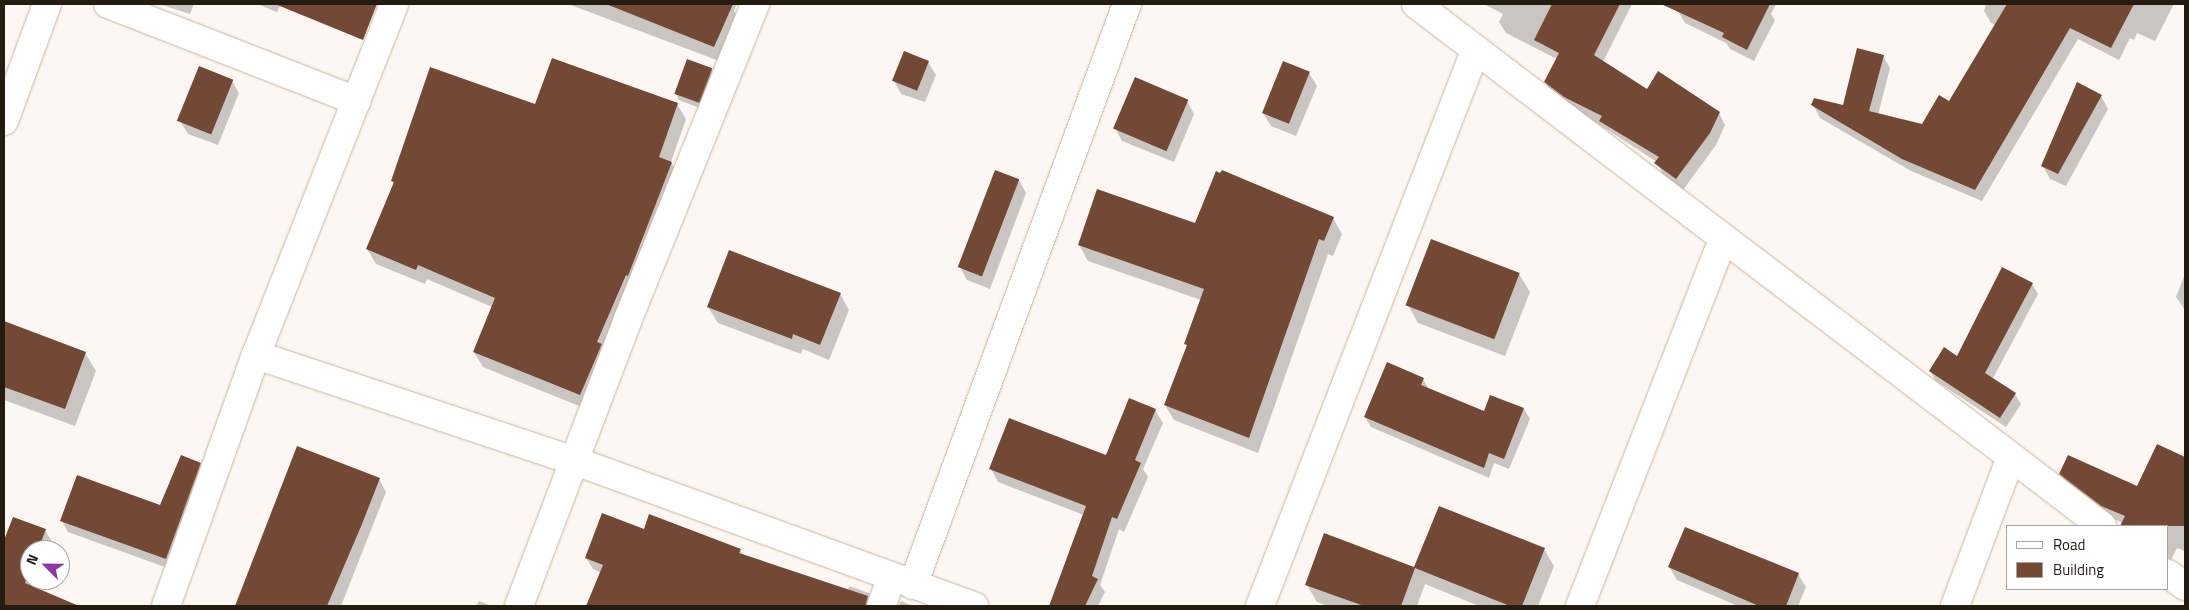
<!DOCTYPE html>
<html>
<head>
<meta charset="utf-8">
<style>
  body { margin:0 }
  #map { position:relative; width:2189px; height:610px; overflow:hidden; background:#fcf7f2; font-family:"Titillium Web",sans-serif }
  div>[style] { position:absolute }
  .shadow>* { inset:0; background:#0003 }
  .building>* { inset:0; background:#734835; transform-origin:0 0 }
  .roads { filter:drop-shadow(0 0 1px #cdb39a) drop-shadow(0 0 1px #cdb39a) }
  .minor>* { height:28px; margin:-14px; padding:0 14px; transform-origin:14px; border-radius:14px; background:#fff }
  span { translate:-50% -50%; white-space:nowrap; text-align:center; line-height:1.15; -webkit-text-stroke:5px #fff; paint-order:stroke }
  .frame { position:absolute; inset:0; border:5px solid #241b11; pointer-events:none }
  .legend { position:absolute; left:2006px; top:525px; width:162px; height:65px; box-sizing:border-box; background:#fff; border:1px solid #a7a4a0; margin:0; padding:6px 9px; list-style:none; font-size:15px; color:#241b11 }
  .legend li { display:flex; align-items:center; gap:10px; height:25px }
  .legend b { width:25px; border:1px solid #a7a4a0 }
  .north { position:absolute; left:20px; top:540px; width:50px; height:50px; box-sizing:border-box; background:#fff; border:1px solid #a7a4a0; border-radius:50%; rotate:293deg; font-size:14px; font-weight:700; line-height:20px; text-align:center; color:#241b11 }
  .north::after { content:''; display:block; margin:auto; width:18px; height:22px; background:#8e37a4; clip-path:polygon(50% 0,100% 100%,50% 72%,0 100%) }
</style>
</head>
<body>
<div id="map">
  <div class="shadow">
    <i style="clip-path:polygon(159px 4px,194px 4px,190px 14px)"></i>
    <i style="clip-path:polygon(257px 4px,281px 4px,277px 12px)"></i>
    <i style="clip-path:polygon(568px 4px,737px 4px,734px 11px,740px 22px,722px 62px)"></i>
    <i style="clip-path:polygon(1484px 4px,1632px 4px,1603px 62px,1647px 90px,1719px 113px,1725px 125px,1716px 145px,1683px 190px,1663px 175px,1657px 162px,1552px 94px,1546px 82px,1557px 59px,1506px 33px,1499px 22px,1503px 14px)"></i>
    <i style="clip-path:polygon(1681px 4px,1776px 4px,1771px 14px,1775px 20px,1754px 61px,1730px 49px,1726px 43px,1685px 23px,1678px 11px)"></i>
    <i style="clip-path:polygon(1986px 4px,2174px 4px,2155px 41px,2137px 33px,2134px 40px,2130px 38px,2119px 60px,2078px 39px,1982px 201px,1911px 171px,1820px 118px,1813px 105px,1844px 106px,1883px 56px,1890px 68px,1878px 115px,1923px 126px,1950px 103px,1996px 25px,1991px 23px,1984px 11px)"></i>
    <i style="clip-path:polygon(928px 62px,936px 75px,925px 102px,901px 94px,894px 81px)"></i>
    <i style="clip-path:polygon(711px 69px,715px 76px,702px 109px,679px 100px,676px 94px)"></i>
    <i style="clip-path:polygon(1309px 73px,1317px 86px,1296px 136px,1271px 126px,1263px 113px)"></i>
    <i style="clip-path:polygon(232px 81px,239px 93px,218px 145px,188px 134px,180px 121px)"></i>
    <i style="clip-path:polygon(2101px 96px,2108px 109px,2066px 186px,2050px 179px,2043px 166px)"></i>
    <i style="clip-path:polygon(1187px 101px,1194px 114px,1174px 162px,1122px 141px,1115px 128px)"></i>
    <i style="clip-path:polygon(677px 104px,686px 119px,671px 162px,680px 178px,589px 410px,483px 367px,474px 352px,492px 307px,427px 279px,425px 284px,376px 264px,367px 249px,394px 185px,392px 181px,536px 105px)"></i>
    <i style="clip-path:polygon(996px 172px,1019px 180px,1026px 193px,990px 289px,967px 280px,960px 267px)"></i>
    <i style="clip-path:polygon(1333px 218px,1342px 234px,1333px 256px,1328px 254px,1258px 453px,1174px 420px,1165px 405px,1188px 347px,1186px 344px,1201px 300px,1088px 261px,1079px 245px,1196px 224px)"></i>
    <i style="clip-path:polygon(2003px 268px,2032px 284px,2038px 294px,1992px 380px,2015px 394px,2021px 404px,2006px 427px,1936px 381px,1930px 371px,1957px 357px)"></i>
    <i style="clip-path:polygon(1519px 274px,1530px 292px,1505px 356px,1418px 323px,1408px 305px)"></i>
    <i style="clip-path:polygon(2185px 274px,2185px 310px,2176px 297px)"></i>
    <i style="clip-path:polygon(840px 294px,849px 310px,829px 360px,803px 349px,801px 354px,718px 323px,708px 307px)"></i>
    <i style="clip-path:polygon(4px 322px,85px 353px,96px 371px,75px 426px,4px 400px)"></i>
    <i style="clip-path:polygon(1423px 379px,1429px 389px,1484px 413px,1524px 409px,1530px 419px,1509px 469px,1494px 463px,1489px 478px,1371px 427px,1365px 417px)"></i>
    <i style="clip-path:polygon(1155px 410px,1163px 423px,1143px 469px,1148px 477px,1124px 532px,1119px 529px,1100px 585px,1105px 592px,1098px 606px,1051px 606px,1084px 515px,998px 482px,991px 469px,1107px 457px)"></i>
    <i style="clip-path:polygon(2158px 445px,2185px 459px,2185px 551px,2177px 548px,2171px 560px,2168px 558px,2168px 526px,2121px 526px,2123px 523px,2109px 517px,2067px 485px,2061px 474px,2138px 487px)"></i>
    <i style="clip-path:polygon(200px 464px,206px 476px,173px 570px,68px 532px,62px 521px,161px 507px)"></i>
    <i style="clip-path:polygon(379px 479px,386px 492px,341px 606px,238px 606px)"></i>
    <i style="clip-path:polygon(1440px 508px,1544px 549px,1554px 566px,1538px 606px,1479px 606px,1425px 584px,1417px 606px,1328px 606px,1317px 602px,1307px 585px,1415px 568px)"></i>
    <i style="clip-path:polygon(13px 518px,45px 530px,52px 542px,48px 550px,30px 550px,30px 580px,37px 580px,34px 588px,50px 606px,4px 606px,4px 543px)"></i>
    <i style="clip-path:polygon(644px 530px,740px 550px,743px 555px,848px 591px,849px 586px,869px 593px,875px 606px,587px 606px,601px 573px,593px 569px,586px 558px)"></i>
    <i style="clip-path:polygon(1669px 567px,1798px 574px,1806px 587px,1798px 606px,1738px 606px,1677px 580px)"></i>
    <i style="clip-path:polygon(479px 601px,492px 606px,476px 606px)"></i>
    <i style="clip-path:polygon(901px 601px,913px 606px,898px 606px)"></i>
  </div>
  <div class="building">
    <i style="clip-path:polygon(275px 4px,377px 4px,363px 40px)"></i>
    <i style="clip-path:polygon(606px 4px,733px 4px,714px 47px)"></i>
    <i style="clip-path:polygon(1552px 4px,1620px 4px,1594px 55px,1647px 89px,1658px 71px,1720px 112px,1710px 133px,1676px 179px,1654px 163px,1659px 157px,1599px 121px,1602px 116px,1564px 97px,1544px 82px,1559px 53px,1534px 40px)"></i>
    <i style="clip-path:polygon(1661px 4px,1770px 4px,1747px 50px,1722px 37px,1724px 33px)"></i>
    <i style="clip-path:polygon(2007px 4px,2134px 4px,2111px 48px,2070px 28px,1975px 190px,1902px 159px,1811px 105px,1814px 98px,1843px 105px,1857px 48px,1884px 55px,1869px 111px,1922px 124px,1939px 95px,1949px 101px)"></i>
    <i style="left:904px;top:51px;width:27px;height:32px;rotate:22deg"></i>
    <i style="clip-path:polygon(552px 58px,678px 103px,659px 157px,672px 162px,628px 276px,626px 275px,597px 342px,602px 344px,580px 395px,473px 352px,495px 298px,418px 265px,416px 270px,366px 249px,394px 182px,391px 181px,430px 67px,535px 104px)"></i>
    <i style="left:687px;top:59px;width:27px;height:37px;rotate:20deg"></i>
    <i style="left:1283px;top:61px;width:29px;height:56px;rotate:22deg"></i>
    <i style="left:199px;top:66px;width:37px;height:59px;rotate:22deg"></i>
    <i style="left:1135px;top:77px;width:58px;height:56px;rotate:23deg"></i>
    <i style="clip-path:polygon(2077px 82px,2102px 95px,2058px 174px,2041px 166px)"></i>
    <i style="left:995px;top:170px;width:26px;height:104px;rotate:21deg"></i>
    <i style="clip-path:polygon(1222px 170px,1334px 217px,1324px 241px,1319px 239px,1249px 438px,1164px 405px,1187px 345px,1184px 344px,1204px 289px,1078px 245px,1097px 189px,1195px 223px,1216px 171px,1220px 173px)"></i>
    <i style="left:1431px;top:239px;width:95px;height:71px;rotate:21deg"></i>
    <i style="clip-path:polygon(729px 250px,841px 293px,820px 345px,793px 334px,792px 339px,707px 307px)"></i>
    <i style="clip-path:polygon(2002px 267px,2033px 283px,1985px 373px,2016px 393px,2000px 418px,1929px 371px,1944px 347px,1957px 356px)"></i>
    <i style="clip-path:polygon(4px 321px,86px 352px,65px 409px,4px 387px)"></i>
    <i style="clip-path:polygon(1387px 362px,1424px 378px,1421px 385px,1484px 411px,1490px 395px,1524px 408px,1504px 459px,1489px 453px,1484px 468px,1364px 417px)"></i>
    <i style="clip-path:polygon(1129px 398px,1156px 409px,1135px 460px,1141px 463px,1117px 519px,1112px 517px,1092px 576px,1098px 579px,1085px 606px,1049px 606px,1086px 506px,989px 469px,1009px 418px,1106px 455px)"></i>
    <i style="clip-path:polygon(2157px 444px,2185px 457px,2185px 526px,2120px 526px,2125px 516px,2101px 506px,2059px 474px,2068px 455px,2137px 486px)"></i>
    <i style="clip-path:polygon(297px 446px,380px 478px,362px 524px,327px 606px,235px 606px)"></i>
    <i style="clip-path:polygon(181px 455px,201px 463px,166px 559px,60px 521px,77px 475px,160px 505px)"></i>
    <i style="clip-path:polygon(1439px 506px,1545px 548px,1522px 606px,1510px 606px,1415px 568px,1401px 606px,1364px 606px,1305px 585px,1324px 533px,1414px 567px)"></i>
    <i style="clip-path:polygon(602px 513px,644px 529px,649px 514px,741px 549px,739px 553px,868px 596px,866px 606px,586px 606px,603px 565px,585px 558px)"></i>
    <i style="clip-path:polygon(13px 517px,46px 529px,38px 550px,30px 550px,30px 569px,25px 583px,79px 606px,4px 606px,4px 540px)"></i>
    <i style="clip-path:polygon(1685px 527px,1799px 573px,1786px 606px,1759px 606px,1668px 567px)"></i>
  </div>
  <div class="roads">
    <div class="minor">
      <i style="left:108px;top:4px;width:267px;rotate:21.3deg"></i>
      <i style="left:1416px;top:4px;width:862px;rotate:37.27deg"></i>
      <i style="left:4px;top:121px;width:125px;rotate:-69.8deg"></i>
      <i style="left:256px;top:355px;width:336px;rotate:18.4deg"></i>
      <i style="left:575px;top:461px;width:425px;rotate:20deg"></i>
      <i style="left:2168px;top:574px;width:21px;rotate:35deg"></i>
      <i style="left:913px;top:585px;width:619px;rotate:-69.78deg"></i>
      <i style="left:166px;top:606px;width:267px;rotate:-70.3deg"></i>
      <i style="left:256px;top:355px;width:377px;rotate:-68.5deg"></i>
      <i style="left:519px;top:606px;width:307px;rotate:-69.2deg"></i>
      <i style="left:628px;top:319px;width:340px;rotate:-68deg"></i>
      <i style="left:881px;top:606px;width:31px;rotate:-69deg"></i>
      <i style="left:1260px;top:606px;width:595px;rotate:-68.82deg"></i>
      <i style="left:1580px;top:606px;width:394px;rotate:-68.7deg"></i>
      <i style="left:1955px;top:606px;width:159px;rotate:-69.4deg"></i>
    </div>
  </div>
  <div class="frame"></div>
  <ul class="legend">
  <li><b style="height:6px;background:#fff"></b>Road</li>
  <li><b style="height:14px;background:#734835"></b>Building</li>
  </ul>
  <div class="north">N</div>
</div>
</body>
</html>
